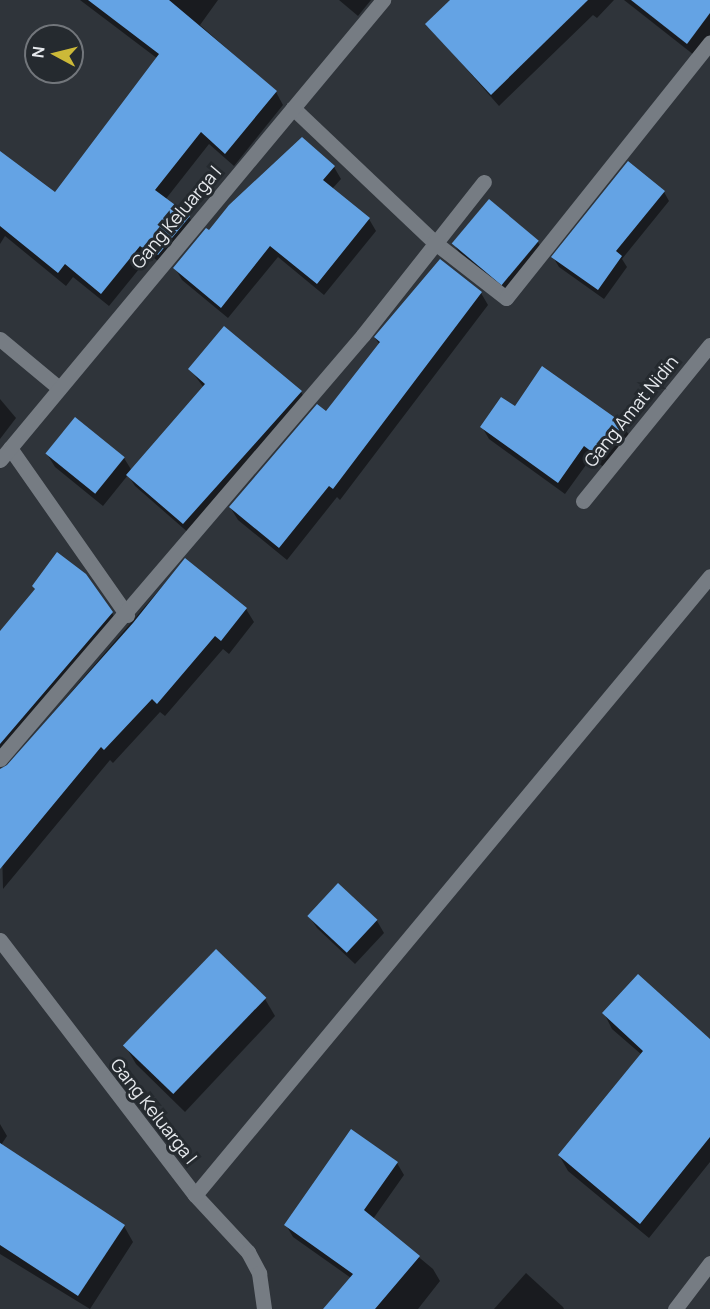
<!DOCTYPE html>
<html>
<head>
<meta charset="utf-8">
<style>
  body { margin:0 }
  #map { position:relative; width:710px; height:1309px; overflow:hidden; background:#2f343a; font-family:Manrope,sans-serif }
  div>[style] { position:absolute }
  .shadow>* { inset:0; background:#0007 }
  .building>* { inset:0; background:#64a3e4; transform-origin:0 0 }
  .street>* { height:15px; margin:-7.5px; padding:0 7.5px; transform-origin:7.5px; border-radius:7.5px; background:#767c83 }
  span { translate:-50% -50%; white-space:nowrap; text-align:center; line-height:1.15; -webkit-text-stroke:6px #252a2f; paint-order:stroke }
  .street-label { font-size:18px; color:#e6e9ed }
  .north { position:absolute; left:24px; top:24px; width:60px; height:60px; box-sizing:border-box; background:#252a2f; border:2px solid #72767b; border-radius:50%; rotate:277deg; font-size:16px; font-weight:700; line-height:24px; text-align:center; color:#e6e9ed }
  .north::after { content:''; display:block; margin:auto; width:21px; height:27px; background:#ccb938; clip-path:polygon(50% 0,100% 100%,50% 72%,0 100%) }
</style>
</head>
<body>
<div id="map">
  <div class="shadow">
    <i style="clip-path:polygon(80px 0,218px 0,200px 25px,276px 92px,283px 105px,234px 166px,209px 144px,165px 200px,189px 217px,197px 230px,166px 267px,154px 258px,152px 261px,148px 258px,109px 306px,73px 277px,66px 286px,5px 236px,0 244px,0 153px,55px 195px,158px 59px)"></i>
    <i style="clip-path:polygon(339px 0,371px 0,358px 16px)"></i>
    <i style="clip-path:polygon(453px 0,614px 0,597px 18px,593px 15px,499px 106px,427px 24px)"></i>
    <i style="clip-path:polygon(624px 0,710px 0,710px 49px,694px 55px)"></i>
    <i style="clip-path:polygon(334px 167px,341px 179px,332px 189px,369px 219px,376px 231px,324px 295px,278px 257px,228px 318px,182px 280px,175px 268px,209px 232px)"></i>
    <i style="clip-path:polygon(664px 192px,669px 201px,622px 259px,627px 267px,604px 299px,559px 267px,553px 257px)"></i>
    <i style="clip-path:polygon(538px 242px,545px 255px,512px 296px,462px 257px,454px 244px)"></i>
    <i style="clip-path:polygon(481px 293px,488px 305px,340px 500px,337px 497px,287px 560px,238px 520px,230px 507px,326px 413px,380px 345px,375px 338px)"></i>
    <i style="clip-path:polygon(190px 369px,301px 392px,308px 404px,191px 535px,135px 486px,128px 475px,103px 506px,55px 467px,47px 454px,75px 419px,124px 458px,132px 471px,204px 388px)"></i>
    <i style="clip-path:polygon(0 399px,16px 418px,0 439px)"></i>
    <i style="clip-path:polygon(515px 408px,623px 425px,630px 437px,608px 470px,591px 458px,565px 494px,489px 439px,482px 427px)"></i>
    <i style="clip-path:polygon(185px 560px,246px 609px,254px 622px,229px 654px,223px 649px,165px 716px,160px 712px,113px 763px,110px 760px,3px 889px,0 769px,4px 770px)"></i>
    <i style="clip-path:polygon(33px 587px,112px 613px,120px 627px,0 766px,0 634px,36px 591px)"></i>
    <i style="clip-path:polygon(309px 916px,377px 921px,384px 933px,355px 964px,317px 928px)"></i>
    <i style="clip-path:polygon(216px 952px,265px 999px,275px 1016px,185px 1112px,136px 1064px,126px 1047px)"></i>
    <i style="clip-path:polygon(604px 1013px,710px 1041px,710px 1162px,649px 1238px,568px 1171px,559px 1155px,642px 1055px,612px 1029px)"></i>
    <i style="clip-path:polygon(0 1124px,7px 1136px,1px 1145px,124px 1226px,133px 1242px,90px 1309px,0 1254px)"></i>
    <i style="clip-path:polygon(397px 1163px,404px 1175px,373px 1219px,433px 1269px,440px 1281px,418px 1309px,325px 1309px,351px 1278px,293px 1237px,286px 1225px)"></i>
    <i style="clip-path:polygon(526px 1273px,563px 1307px,564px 1309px,494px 1309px)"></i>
  </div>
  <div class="building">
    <i style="clip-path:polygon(88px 0,169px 0,277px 91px,225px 154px,201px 132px,155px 190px,190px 216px,158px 255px,146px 245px,144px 249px,140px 246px,101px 294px,65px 264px,58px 273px,0 226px,0 151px,55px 192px,159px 54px)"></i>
    <i style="clip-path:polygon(450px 0,588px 0,491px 95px,425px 24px)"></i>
    <i style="clip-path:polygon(631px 0,710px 0,710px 13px,687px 44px)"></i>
    <i style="clip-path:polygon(302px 137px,335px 166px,323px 180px,370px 218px,317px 284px,270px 246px,221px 308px,173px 268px,206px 228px,209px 230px,229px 205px)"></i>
    <i style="clip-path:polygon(628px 161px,665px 191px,616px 251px,622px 256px,598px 290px,551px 257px)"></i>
    <i style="left:489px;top:199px;width:65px;height:58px;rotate:40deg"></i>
    <i style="clip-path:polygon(440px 259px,482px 292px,333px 489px,329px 486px,279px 548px,229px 507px,317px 404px,326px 411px,380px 342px,374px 337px)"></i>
    <i style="clip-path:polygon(224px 326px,302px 391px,183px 524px,126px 475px,205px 384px,188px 369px)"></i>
    <i style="clip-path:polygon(542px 366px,624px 424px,600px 458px,584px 446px,558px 483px,480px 427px,501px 397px,515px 406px)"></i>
    <i style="left:75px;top:417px;width:64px;height:47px;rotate:39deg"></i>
    <i style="clip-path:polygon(57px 552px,86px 574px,113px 612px,0 744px,0 631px,35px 589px,32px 586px)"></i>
    <i style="clip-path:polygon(185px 558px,247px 608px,221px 641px,215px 636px,157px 704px,152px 699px,104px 750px,101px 747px,0 869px,0 769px,7px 765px,133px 623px)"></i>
    <i style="left:338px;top:883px;width:54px;height:45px;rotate:43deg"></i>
    <i style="left:216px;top:949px;width:70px;height:134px;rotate:44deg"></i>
    <i style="clip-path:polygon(638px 974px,710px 1039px,710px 1137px,640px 1224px,558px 1155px,643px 1051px,602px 1013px)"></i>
    <i style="clip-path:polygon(351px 1129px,398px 1162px,364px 1210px,420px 1256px,375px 1309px,323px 1309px,353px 1274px,284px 1225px)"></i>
    <i style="clip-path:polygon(0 1143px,125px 1225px,78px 1296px,0 1245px)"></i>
  </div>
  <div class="street">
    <i style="left:293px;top:108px;width:195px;rotate:43.5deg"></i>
    <i style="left:434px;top:242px;width:91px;rotate:37.9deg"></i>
    <i style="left:506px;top:298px;width:327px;rotate:-51.4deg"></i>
    <i style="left:0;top:339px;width:77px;rotate:39.7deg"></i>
    <i style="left:10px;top:448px;width:204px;rotate:55deg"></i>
    <i style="left:0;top:460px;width:599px;rotate:-50.22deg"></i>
    <i style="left:583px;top:501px;width:201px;rotate:-50.9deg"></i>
    <i style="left:0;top:759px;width:558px;rotate:-49.43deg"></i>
    <i style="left:363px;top:335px;width:195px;rotate:-51.7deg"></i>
    <i style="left:0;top:940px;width:321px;rotate:52.6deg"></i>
    <i style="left:195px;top:1195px;width:78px;rotate:47.1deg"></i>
    <i style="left:248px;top:1252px;width:24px;rotate:62deg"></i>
    <i style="left:259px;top:1273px;width:36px;rotate:82deg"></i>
    <i style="left:195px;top:1195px;width:805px;rotate:-50.24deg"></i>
    <i style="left:675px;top:1309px;width:58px;rotate:-52.7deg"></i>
  </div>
  <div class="street-label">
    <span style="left:176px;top:217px;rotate:-50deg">Gang Keluarga I</span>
    <span style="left:631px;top:411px;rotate:-51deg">Gang Amat Nidin</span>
    <span style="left:154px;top:1111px;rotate:52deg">Gang Keluarga I</span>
  </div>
  <div class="north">N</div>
</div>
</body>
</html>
